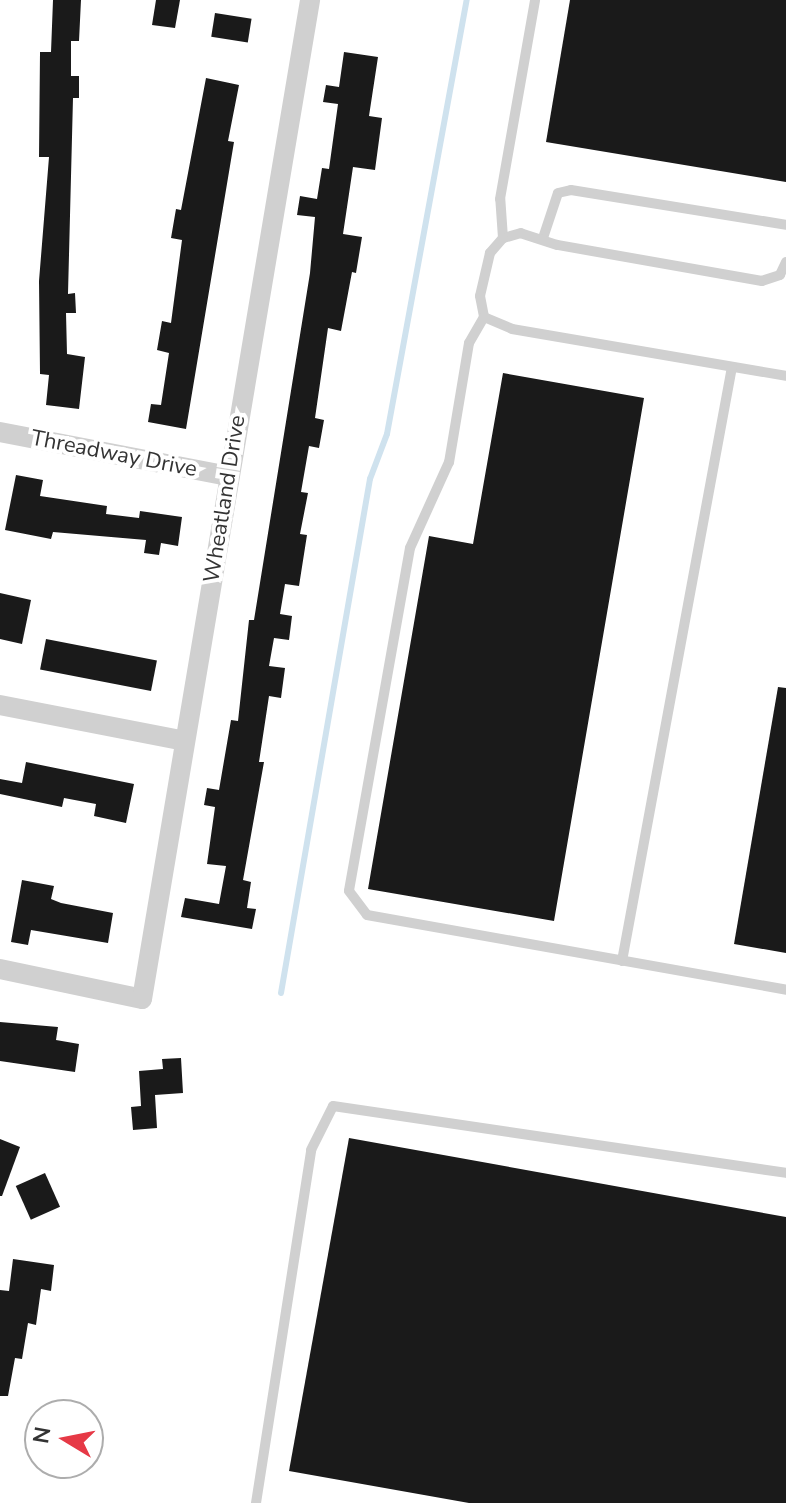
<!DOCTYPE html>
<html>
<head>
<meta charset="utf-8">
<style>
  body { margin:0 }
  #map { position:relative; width:786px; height:1503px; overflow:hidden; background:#fff; font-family:"Nunito Sans",sans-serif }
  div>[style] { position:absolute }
  .stream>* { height:6px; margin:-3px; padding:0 3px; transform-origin:3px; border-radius:3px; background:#cfe2ee }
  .building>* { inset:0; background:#1a1a1a; transform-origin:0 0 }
  .service>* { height:10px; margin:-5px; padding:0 5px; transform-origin:5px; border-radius:5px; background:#d0d0d0 }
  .minor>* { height:20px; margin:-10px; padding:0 10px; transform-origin:10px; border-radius:10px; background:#d0d0d0 }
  span { translate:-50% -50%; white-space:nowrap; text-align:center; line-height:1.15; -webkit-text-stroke:8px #fff; paint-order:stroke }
  .street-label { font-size:22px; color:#333 }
  .north { position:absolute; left:24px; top:1399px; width:80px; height:80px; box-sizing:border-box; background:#fff; border:2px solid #adadad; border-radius:50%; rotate:280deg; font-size:22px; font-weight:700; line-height:32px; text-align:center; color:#333 }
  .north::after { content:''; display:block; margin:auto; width:28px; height:36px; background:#e63946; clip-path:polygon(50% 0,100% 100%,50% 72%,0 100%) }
</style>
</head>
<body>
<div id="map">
  <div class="stream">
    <i style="left:281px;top:993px;width:522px;rotate:-80.18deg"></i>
    <i style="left:370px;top:479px;width:48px;rotate:-69.3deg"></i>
    <i style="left:387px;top:434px;width:441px;rotate:-79.6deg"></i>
  </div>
  <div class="building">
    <i style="clip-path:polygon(53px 0,81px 0,79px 41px,71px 41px,71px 76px,79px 76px,79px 98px,73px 98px,68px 294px,75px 293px,76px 313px,66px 313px,67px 354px,85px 357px,79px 409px,46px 405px,49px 375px,40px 374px,39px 281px,49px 157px,39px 157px,40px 52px,51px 52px)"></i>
    <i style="clip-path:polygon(156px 0,180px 0,175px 28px,152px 25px)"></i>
    <i style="clip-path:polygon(570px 0,786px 0,786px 182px,546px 142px)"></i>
    <i style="left:215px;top:13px;width:37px;height:24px;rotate:9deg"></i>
    <i style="clip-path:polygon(344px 52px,378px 57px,369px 116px,382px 118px,375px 170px,353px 167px,343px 234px,362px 237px,356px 273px,352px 272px,341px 331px,328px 328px,315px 418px,324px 420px,319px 448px,309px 446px,301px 492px,308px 493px,300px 534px,307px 535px,299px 586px,285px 584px,280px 614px,292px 616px,289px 640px,274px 638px,269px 666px,285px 668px,281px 698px,269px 696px,259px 762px,264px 762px,243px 880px,251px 882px,247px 908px,256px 909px,252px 929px,181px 917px,185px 898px,219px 904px,226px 866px,207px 864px,215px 807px,204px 805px,207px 788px,219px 790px,231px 720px,238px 721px,249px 620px,254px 620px,310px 273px,315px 217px,297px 215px,300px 196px,317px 199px,322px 168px,329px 169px,338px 104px,323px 102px,326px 85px,339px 87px)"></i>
    <i style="clip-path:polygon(206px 78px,239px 85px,228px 141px,234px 142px,186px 429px,148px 422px,151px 404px,161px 405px,169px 353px,157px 350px,162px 321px,171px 323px,182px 240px,171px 238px,176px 209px,181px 210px)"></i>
    <i style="clip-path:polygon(503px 373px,644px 398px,554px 921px,368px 889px,429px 536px,473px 544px)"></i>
    <i style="clip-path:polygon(16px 475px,43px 480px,40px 496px,107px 506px,106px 514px,139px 518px,140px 511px,182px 517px,178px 546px,161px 543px,159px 555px,144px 553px,146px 540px,53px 532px,51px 539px,5px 530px)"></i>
    <i style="clip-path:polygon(0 593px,31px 600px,22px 644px,0 639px)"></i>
    <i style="left:46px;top:639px;width:113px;height:31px;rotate:11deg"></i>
    <i style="clip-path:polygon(778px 687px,786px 688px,786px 953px,734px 944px)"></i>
    <i style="clip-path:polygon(26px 762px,134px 784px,126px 823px,94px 816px,96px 804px,64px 798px,62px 807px,0 794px,0 779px,22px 783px)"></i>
    <i style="clip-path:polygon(22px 880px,54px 886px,51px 899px,61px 903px,113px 913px,108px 943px,31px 930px,28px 945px,11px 942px)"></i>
    <i style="clip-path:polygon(0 1022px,58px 1027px,56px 1040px,79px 1044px,75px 1072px,0 1061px)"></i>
    <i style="clip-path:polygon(181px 1058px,183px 1093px,155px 1095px,157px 1128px,133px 1130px,131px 1107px,141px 1106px,139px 1071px,163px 1069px,162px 1059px)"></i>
    <i style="clip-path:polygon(349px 1138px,786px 1217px,786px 1503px,469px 1503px,289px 1471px)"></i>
    <i style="clip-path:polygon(0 1139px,20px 1147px,2px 1196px,0 1196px)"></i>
    <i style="left:45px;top:1173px;width:37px;height:32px;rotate:66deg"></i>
    <i style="clip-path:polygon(13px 1259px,54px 1265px,51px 1291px,41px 1289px,36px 1325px,28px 1323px,22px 1359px,15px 1358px,8px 1396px,0 1396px,0 1290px,9px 1291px)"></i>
  </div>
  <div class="service">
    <i style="left:503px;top:238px;width:39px;rotate:-94deg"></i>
    <i style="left:500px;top:199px;width:202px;rotate:-80deg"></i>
    <i style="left:543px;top:238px;width:47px;rotate:-71.6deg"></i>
    <i style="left:558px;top:193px;width:13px;rotate:-13deg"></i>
    <i style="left:571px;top:190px;width:218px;rotate:9.2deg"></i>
    <i style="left:786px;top:262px;width:14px;rotate:115deg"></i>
    <i style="left:780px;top:275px;width:19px;rotate:162deg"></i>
    <i style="left:762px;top:281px;width:208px;rotate:-170deg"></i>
    <i style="left:557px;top:245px;width:38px;rotate:-162deg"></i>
    <i style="left:521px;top:233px;width:19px;rotate:164deg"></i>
    <i style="left:503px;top:238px;width:20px;rotate:131deg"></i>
    <i style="left:490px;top:253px;width:44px;rotate:103.1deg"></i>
    <i style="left:480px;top:296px;width:21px;rotate:79deg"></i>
    <i style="left:484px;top:317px;width:30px;rotate:23deg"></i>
    <i style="left:512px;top:329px;width:278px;rotate:9.7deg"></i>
    <i style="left:484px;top:317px;width:30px;rotate:120deg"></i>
    <i style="left:469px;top:343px;width:121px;rotate:99.5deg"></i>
    <i style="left:449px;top:462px;width:94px;rotate:114.4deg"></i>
    <i style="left:410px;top:548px;width:348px;rotate:100.1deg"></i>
    <i style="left:349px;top:891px;width:30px;rotate:53deg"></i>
    <i style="left:367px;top:915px;width:426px;rotate:10.1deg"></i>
    <i style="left:622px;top:961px;width:604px;rotate:-79.51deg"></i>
    <i style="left:256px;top:1503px;width:357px;rotate:-81.1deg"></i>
    <i style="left:311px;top:1150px;width:49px;rotate:-63.4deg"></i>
    <i style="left:333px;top:1106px;width:458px;rotate:8.4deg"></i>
  </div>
  <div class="minor">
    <i style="left:0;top:432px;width:232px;rotate:10.9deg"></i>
    <i style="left:0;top:705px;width:188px;rotate:11deg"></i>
    <i style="left:0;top:969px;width:145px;rotate:11.9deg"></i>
    <i style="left:142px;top:999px;width:1013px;rotate:-80.45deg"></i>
  </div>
  <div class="street-label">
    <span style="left:114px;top:454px;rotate:11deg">Threadway Drive</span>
    <span style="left:225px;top:499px;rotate:-81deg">Wheatland Drive</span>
  </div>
  <div class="north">N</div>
</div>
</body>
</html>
